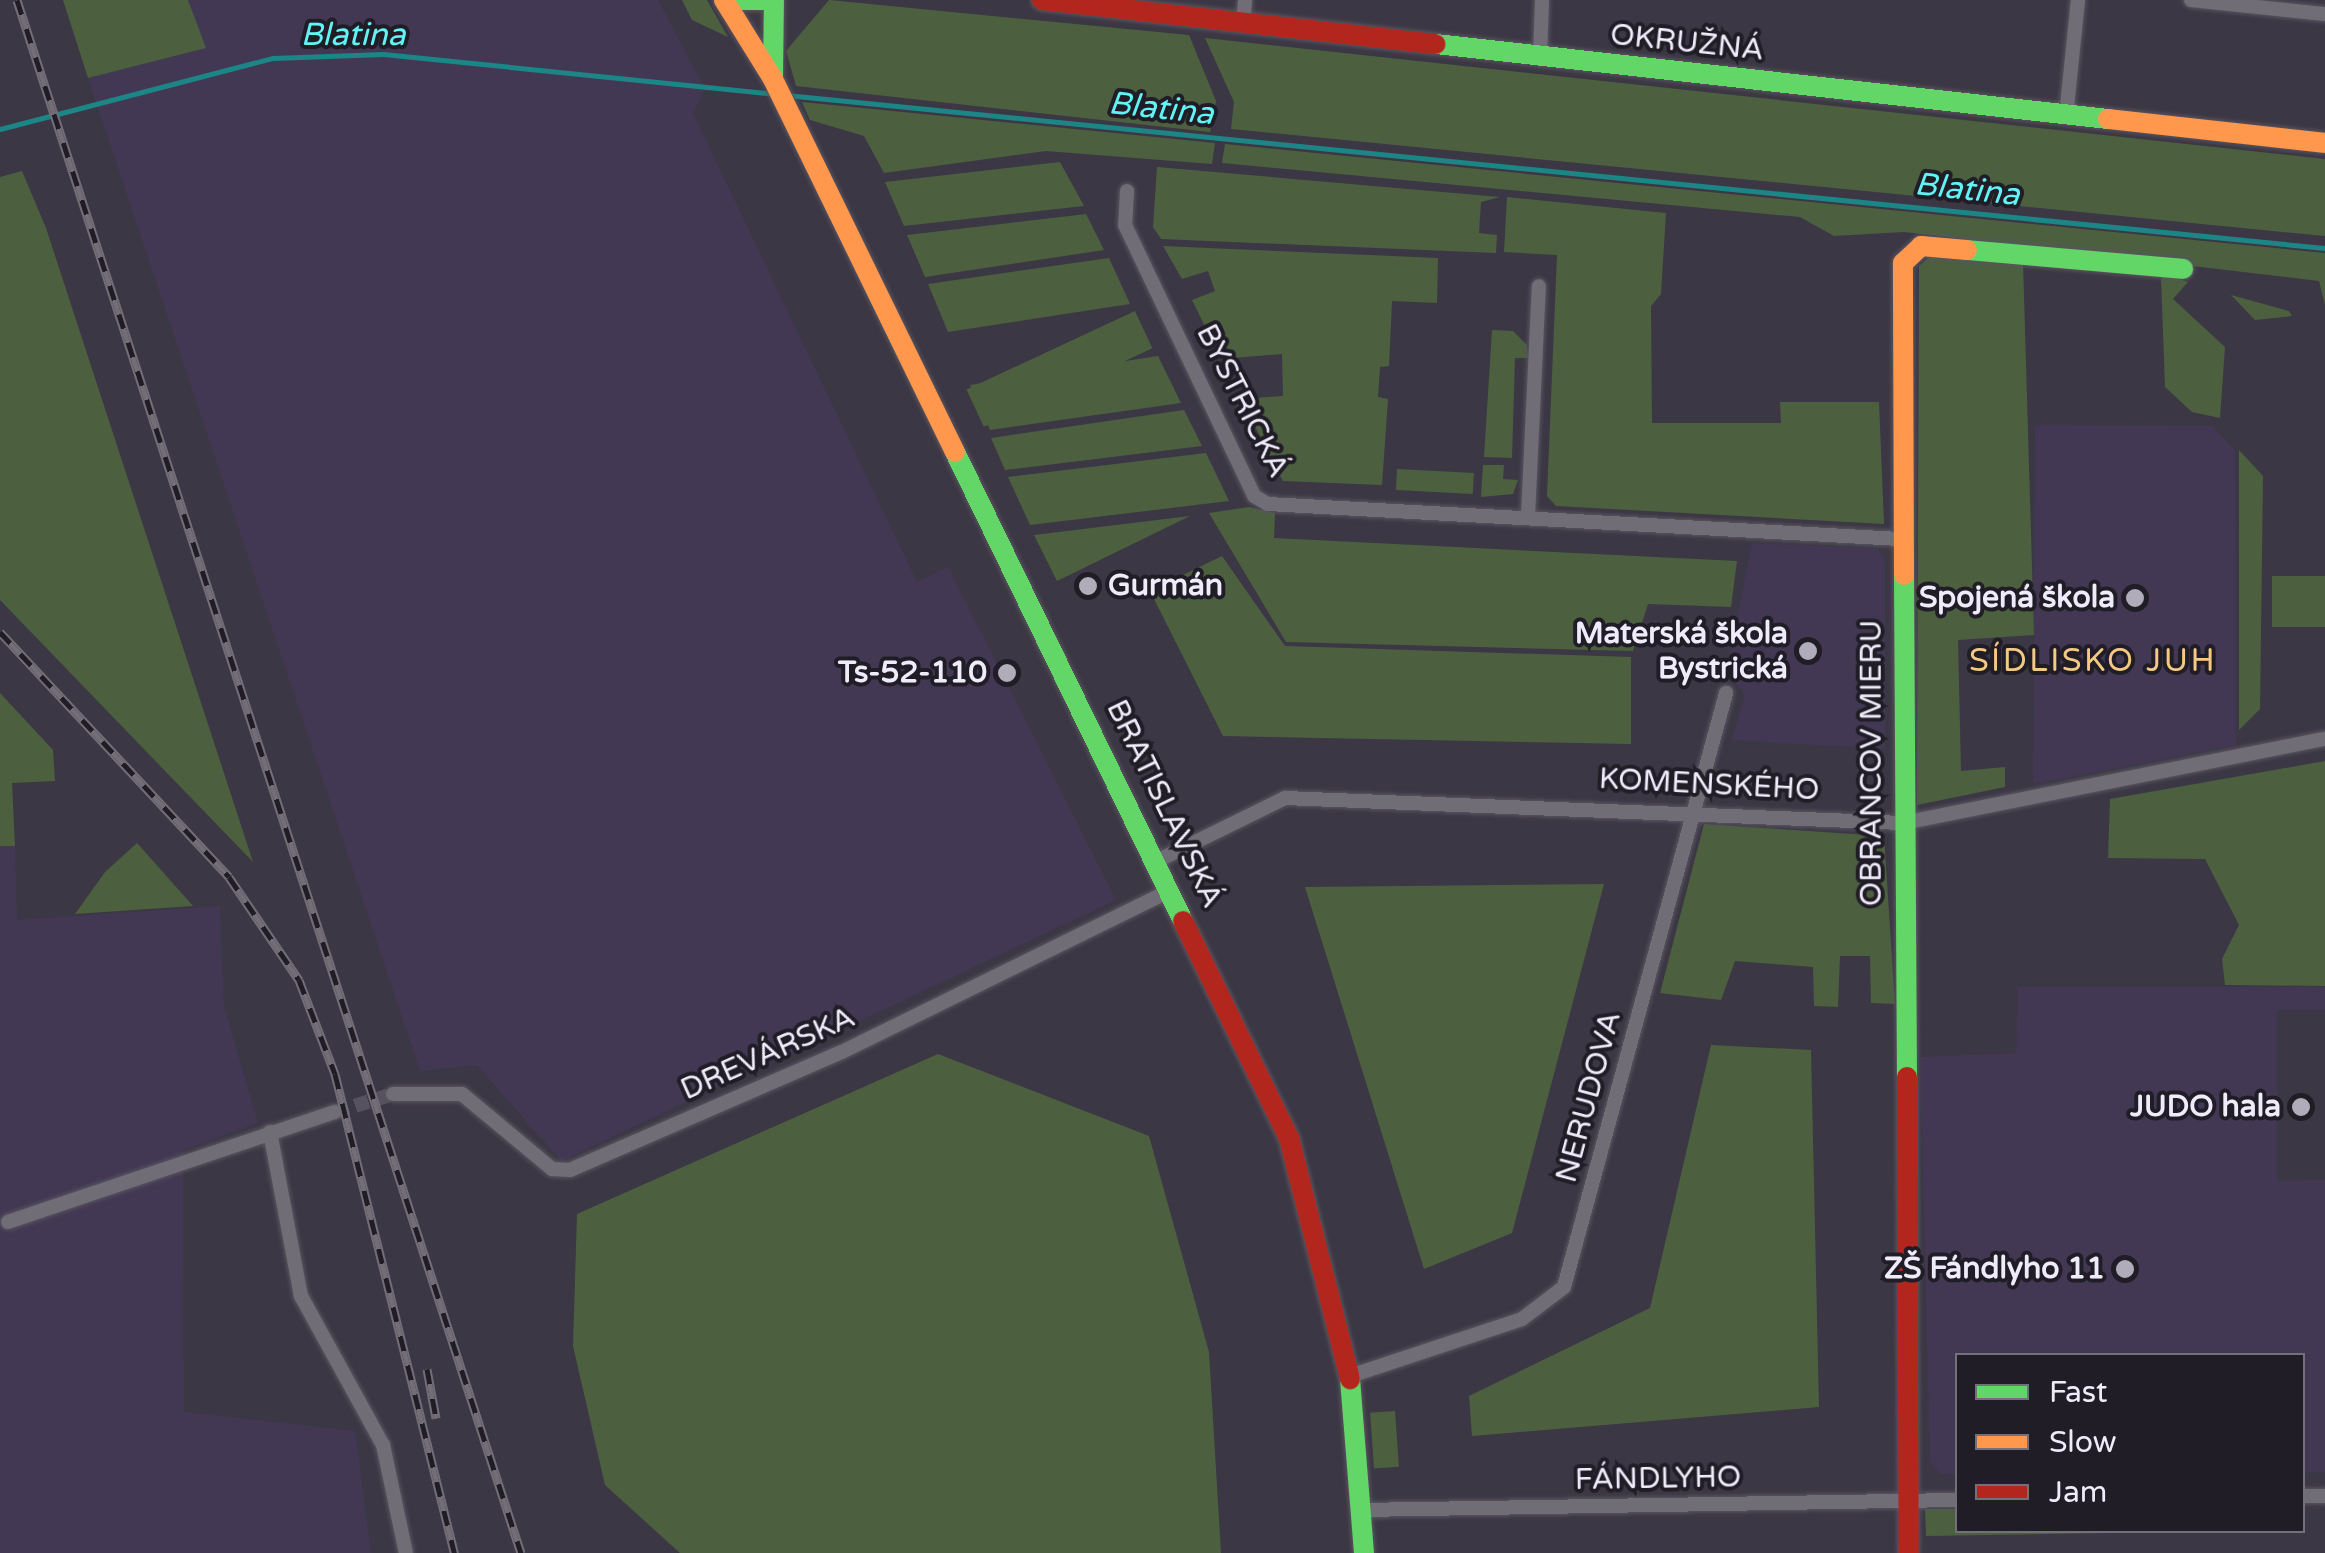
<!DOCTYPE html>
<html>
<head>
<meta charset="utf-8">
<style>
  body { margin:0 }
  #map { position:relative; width:2325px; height:1553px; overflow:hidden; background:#3c3744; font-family:"Varela Round",sans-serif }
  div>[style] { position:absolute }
  .built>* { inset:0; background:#423853 }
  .green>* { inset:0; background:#4c6040; transform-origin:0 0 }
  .stream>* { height:5px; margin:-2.5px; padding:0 2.5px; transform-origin:2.5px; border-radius:2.5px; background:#1c8586 }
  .street-tunnel>* { height:14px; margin-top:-7px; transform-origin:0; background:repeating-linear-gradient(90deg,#57525f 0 14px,transparent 0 21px) }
  .roads { filter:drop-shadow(0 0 2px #595560) drop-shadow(0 0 2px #595560) }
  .street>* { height:14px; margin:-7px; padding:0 7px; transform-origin:7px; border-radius:7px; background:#716d77 }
  .fast>* { height:20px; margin:-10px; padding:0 10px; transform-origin:10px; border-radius:10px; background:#63d668 }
  .slow>* { height:20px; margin:-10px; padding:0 10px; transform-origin:10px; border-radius:10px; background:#ff974d }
  .jam>* { height:20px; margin:-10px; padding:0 10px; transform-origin:10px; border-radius:10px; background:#b3261e }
  .rail>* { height:9px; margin-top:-4.5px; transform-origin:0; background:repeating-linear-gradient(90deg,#201d27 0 15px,#726d77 0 30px); box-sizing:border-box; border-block:2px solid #726d77 }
  .dots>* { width:28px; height:28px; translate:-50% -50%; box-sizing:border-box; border:5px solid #201d27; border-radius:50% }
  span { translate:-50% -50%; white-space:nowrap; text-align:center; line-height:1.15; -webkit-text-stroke:8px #201d27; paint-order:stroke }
  .street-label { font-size:30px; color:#f0ebfa }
  .poi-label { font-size:30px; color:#f0ebfa; font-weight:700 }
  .left { translate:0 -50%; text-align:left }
  .right { translate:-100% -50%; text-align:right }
  .water-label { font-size:32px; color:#61f4f5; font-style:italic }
  .neighbourhood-label { font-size:32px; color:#f4c983; letter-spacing:2.5px }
  .legend { position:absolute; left:1955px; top:1353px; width:350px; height:180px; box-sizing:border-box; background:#201d27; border:2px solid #736f7b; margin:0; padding:12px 18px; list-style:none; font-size:30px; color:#f0ebfa }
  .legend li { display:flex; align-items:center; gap:20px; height:50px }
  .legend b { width:50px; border:2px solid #736f7b }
</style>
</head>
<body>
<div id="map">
  <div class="built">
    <i style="clip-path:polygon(188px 0,658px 0,705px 89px,693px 113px,917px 582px,948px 567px,1116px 900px,561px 1161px,477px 1065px,420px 1071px,88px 78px,205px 48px)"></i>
    <i style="clip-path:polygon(2035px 425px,2212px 426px,2235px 450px,2236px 745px,2033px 784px)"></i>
    <i style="clip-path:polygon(1752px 543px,1878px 549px,1885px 561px,1885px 749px,1732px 740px,1745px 695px,1726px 673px)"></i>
    <i style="clip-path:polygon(0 846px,15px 846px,17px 920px,220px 906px,224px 1006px,258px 1123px,183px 1150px,184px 1412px,355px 1431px,371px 1553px,0 1553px)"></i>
    <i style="clip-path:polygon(2018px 987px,2325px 987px,2325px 1010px,2277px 1010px,2277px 1181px,2325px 1180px,2325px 1472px,2303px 1472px,2302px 1356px,1958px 1356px,1957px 1474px,1940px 1474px,1930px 1462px,1920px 1057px,2016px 1053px)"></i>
  </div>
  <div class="green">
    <i style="clip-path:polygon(63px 0,188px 0,206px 48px,88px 78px)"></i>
    <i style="clip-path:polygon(682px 0,707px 0,728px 37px,692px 20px)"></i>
    <i style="clip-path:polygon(829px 0,1189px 35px,1216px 101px,1210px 132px,796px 86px,786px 51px)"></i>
    <i style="clip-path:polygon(1205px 38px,2325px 159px,2325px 236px,1231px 129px,1234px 102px)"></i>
    <i style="clip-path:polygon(802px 102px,1215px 143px,1212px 164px,1046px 151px,884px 173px,864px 136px,810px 120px)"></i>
    <i style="clip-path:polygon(1225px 144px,2325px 253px,2325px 305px,2319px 281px,1904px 232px,1834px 236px,1800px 217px,1222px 163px)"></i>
    <i style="clip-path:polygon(1060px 162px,1084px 206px,904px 226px,885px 182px)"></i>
    <i style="clip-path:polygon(1157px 167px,1500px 197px,1481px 202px,1479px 233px,1497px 235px,1496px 253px,1161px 239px,1153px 227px)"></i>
    <i style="clip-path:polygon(22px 171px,46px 228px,253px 862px,0 600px,0 177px)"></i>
    <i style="clip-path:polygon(1507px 197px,1666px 213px,1661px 294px,1651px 306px,1652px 423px,1781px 423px,1780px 402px,1879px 402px,1884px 524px,1556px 506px,1547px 496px,1557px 255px,1504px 252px)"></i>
    <i style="clip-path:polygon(1086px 214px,1104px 250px,925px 277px,907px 235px)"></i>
    <i style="clip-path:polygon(1163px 246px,1438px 258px,1437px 303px,1392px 301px,1389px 366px,1380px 367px,1378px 397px,1388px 399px,1382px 485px,1283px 481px,1241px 399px,1283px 396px,1282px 354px,1221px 359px,1192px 300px,1215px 291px,1208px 271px,1182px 279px)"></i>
    <i style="clip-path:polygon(1932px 255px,2023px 262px,2034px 635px,1958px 640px,1961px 771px,2005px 767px,2005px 787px,1917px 805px,1919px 266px)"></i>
    <i style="clip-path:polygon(1109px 258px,1130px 304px,948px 332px,928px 284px)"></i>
    <i style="clip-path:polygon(2171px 276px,2188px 282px,2173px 299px,2225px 347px,2220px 418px,2192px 412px,2165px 387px,2161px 277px)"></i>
    <i style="clip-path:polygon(2231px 295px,2289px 311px,2292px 316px,2255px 320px)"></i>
    <i style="left:1135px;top:311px;width:41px;height:186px;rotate:65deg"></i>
    <i style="clip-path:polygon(1492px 330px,1513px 331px,1527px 345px,1528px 358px,1515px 358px,1512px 458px,1484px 457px)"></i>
    <i style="clip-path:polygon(1158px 356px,1181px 403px,990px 430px,970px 385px)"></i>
    <i style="clip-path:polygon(1184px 410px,1202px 446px,1005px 470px,991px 438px)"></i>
    <i style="clip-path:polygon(2239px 450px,2263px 476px,2260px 709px,2239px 730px)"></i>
    <i style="clip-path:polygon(1206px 453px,1229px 501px,1030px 525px,1008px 477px)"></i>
    <i style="clip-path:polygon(1483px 465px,1504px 465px,1503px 479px,1518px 480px,1513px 494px,1481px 497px)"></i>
    <i style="left:1397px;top:469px;width:77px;height:21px;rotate:3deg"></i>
    <i style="clip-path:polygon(1249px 507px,1275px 513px,1274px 538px,1737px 561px,1731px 607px,1648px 604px,1633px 651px,1286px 642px,1209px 513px)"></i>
    <i style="clip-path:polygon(1190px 516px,1057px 581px,1034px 535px)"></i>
    <i style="clip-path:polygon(1222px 556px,1285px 646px,1631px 657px,1631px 744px,1223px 736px,1150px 591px)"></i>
    <i style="left:2325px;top:576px;width:51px;height:53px;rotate:90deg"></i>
    <i style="clip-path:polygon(0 693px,53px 750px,55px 781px,12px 783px,15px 846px,0 846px)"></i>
    <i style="clip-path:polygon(2325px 761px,2325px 986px,2225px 985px,2222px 959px,2239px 925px,2205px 859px,2108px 858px,2110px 799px)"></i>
    <i style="clip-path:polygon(1704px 824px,1884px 836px,1895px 1004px,1871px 1003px,1870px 956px,1840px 956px,1838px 1007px,1814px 1006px,1813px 967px,1735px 961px,1721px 1000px,1660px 993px)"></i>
    <i style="clip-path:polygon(137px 843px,193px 906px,75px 914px,105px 872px)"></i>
    <i style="clip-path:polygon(1604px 884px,1512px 1233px,1424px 1269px,1305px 887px)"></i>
    <i style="clip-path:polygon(1711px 1045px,1811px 1050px,1819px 1407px,1472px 1436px,1469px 1396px,1650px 1308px)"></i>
    <i style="clip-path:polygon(938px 1054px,1149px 1136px,1209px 1352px,1221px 1553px,680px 1553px,605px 1485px,573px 1346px,577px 1214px)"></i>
    <i style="left:1395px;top:1411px;width:56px;height:25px;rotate:86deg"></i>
    <i style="clip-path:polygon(1925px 1509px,1957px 1509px,1958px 1530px,2238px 1531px,1926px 1536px)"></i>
  </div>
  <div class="stream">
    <i style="left:786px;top:95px;width:1547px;rotate:5.68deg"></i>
    <i style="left:0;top:129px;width:282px;rotate:-14.6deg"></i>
    <i style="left:273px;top:58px;width:110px;rotate:-2.1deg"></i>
    <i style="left:383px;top:54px;width:394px;rotate:5.8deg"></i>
  </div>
  <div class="street-tunnel">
    <i style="left:335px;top:1112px;width:61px;rotate:-17.2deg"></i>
  </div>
  <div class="roads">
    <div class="street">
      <i style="left:2191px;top:0;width:135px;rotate:6deg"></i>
      <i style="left:1243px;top:24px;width:24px;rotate:-85deg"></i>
      <i style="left:1540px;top:57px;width:57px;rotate:-88deg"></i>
      <i style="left:2066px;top:116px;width:117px;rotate:-84.1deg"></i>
      <i style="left:1127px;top:191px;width:34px;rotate:93deg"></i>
      <i style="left:1125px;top:225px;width:300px;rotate:64.5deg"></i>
      <i style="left:1254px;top:496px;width:16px;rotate:30deg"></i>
      <i style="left:1268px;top:504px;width:633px;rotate:3.17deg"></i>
      <i style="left:1528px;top:516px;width:230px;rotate:-87.3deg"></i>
      <i style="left:1157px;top:861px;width:143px;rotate:-26.2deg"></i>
      <i style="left:1285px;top:798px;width:619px;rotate:2.32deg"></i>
      <i style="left:1903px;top:823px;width:430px;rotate:-11.3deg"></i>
      <i style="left:393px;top:1094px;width:69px"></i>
      <i style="left:462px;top:1094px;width:117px;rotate:39.8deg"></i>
      <i style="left:552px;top:1169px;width:18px;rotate:3deg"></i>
      <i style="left:570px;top:1170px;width:296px;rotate:-23.5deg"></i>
      <i style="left:842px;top:1052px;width:367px;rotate:-26.2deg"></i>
      <i style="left:270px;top:1132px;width:167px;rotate:79.3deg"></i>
      <i style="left:301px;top:1296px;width:170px;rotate:61.2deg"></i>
      <i style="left:383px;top:1445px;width:110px;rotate:78deg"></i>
      <i style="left:8px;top:1222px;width:345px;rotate:-18.6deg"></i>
      <i style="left:1350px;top:1376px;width:181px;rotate:-18.3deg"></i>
      <i style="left:1522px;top:1319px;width:53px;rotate:-37.3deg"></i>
      <i style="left:1564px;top:1287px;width:616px;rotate:-74.74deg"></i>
      <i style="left:2302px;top:1496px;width:23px"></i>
      <i style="left:1360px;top:1510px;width:598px;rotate:-0.96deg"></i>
    </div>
    <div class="fast">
      <i style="left:731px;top:0;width:38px"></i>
      <i style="left:1436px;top:44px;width:676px;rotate:6.37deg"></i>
      <i style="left:773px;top:77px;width:77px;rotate:-89.3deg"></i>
      <i style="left:1967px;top:250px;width:217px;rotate:5deg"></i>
      <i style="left:955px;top:452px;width:521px;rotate:64.07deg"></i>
      <i style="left:1904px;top:575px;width:502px;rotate:89.66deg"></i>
      <i style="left:1350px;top:1379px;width:175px;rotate:85.4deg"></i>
    </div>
    <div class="slow">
      <i style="left:724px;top:0;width:93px;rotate:58.2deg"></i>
      <i style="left:773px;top:79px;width:415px;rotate:64deg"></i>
      <i style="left:2108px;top:119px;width:218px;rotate:6.3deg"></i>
      <i style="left:1904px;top:575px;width:312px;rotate:-90.2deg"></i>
      <i style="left:1903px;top:263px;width:25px;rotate:-43deg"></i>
      <i style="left:1921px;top:246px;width:46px;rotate:5deg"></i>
    </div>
    <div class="jam">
      <i style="left:1042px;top:0;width:396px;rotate:6.4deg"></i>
      <i style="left:1183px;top:921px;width:242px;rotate:64deg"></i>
      <i style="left:1289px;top:1138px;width:249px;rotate:75.8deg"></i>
      <i style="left:1907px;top:1077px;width:476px;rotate:89.8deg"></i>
    </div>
  </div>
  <div class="rail">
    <i style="left:17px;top:0;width:1633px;rotate:72.02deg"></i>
    <i style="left:0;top:632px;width:335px;rotate:46.9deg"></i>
    <i style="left:229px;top:877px;width:125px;rotate:55.8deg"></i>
    <i style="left:299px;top:980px;width:101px;rotate:69deg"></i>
    <i style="left:335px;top:1074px;width:494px;rotate:76deg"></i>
    <i style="left:427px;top:1369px;width:50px;rotate:79.6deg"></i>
  </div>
  <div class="dots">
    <i style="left:1088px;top:586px;background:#b1acba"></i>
    <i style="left:2135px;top:598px;background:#b1acba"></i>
    <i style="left:1808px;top:651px;background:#b1acba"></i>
    <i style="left:1007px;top:673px;background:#b1acba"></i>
    <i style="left:2301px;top:1107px;background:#b1acba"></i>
    <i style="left:2125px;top:1269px;background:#b1acba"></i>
  </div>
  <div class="street-label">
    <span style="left:1687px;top:43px;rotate:6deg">OKRUŽNÁ</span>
    <span style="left:1242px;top:401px;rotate:63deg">BYSTRICKÁ</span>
    <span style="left:1872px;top:763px;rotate:-90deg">OBRANCOV MIERU</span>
    <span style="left:1709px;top:785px;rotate:3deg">KOMENSKÉHO</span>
    <span style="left:1164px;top:804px;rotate:64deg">BRATISLAVSKÁ</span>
    <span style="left:768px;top:1054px;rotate:-24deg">DREVÁRSKA</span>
    <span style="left:1589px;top:1097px;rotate:-75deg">NERUDOVA</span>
    <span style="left:1658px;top:1479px;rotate:-1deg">FÁNDLYHO</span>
  </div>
  <div class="poi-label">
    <span class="left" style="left:1108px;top:586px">Gurmán</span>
    <span class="right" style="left:2115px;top:598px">Spojená škola</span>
    <span class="right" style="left:1788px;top:651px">Materská škola<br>Bystrická</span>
    <span class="right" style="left:987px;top:673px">Ts-52-110</span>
    <span class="right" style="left:2281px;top:1107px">JUDO hala</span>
    <span class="right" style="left:2105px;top:1269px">ZŠ Fándlyho 11</span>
  </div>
  <div class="water-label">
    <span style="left:353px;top:35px">Blatina</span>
    <span style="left:1161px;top:109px;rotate:6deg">Blatina</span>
    <span style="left:1967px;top:190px;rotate:6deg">Blatina</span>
  </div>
  <div class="neighbourhood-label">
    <span style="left:2093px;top:661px">SÍDLISKO JUH</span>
  </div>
  <ul class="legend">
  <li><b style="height:12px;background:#63d668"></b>Fast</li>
  <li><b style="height:12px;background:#ff974d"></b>Slow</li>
  <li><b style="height:12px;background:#b3261e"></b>Jam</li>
  </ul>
</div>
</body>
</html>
